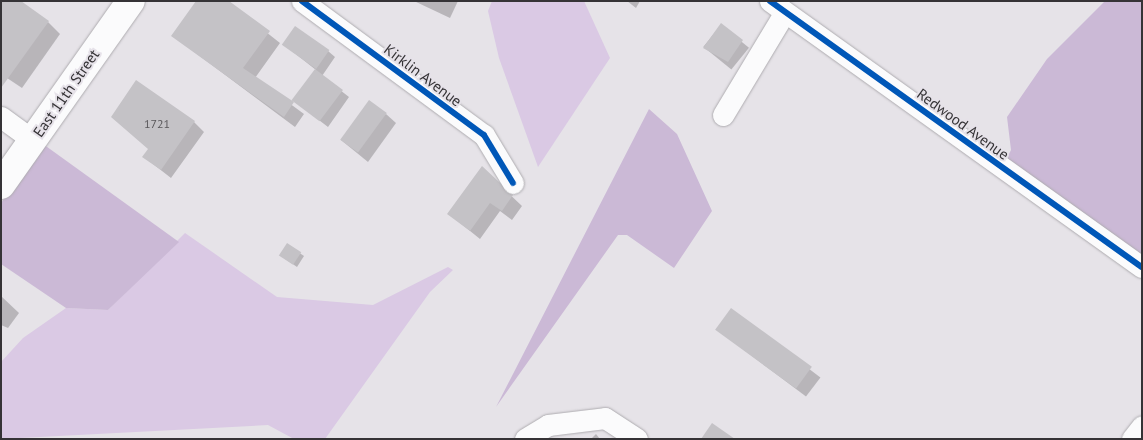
<!DOCTYPE html>
<html>
<head>
<meta charset="utf-8">
<style>
  body { margin:0 }
  #map { position:relative; width:1143px; height:440px; overflow:hidden; background:#e6e3e8; font-family:"PT Sans",sans-serif }
  div>[style] { position:absolute }
  .green>* { inset:0; background:#dac9e4 }
  .forest>* { inset:0; background:#cbb9d6 }
  .shadow>* { inset:0; background:#0003; transform-origin:0 0 }
  .building>* { inset:0; background:#c4c2c6; transform-origin:0 0 }
  .roads { filter:drop-shadow(0 0 1px #aeacb0) drop-shadow(0 0 1px #aeacb0) }
  .minor>* { height:21px; margin:-10.5px; padding:0 10.5px; transform-origin:10.5px; border-radius:10.5px; background:#fbfbfc }
  .major>* { height:28px; margin:-14px; padding:0 14px; transform-origin:14px; border-radius:14px; background:#fbfbfc }
  .cycleway>* { height:6px; margin:-3px; padding:0 3px; transform-origin:3px; border-radius:3px; background:#0057b8 }
  span { translate:-50% -50%; white-space:nowrap; text-align:center; line-height:1.15; -webkit-text-stroke:4px #e6e2e9; paint-order:stroke }
  .number-label { font-size:12px; color:#59575a }
  .number-label span { -webkit-text-stroke-width:0 }
  .street-label { font-size:15px; color:#353336 }
  .frame { position:absolute; inset:0; border:2px solid #353336; pointer-events:none }
</style>
</head>
<body>
<div id="map">
  <div class="green">
    <i style="clip-path:polygon(492px 1px,584px 1px,610px 58px,538px 167px,499px 58px,488px 11px)"></i>
    <i style="clip-path:polygon(185px 233px,277px 297px,373px 305px,448px 267px,453px 270px,430px 292px,325px 439px,294px 439px,268px 425px,1px 439px,1px 362px,23px 338px,66px 308px,108px 310px)"></i>
  </div>
  <div class="forest">
    <i style="clip-path:polygon(1105px 1px,1142px 1px,1142px 256px,1006px 160px,1011px 150px,1007px 117px,1047px 59px)"></i>
    <i style="clip-path:polygon(649px 109px,677px 134px,712px 211px,674px 268px,627px 235px,618px 235px,496px 407px)"></i>
    <i style="clip-path:polygon(43px 144px,179px 242px,108px 310px,66px 308px,1px 264px,1px 203px)"></i>
  </div>
  <div class="shadow">
    <i style="clip-path:polygon(227px 1px,280px 43px,255px 78px,304px 114px,295px 127px,173px 36px)"></i>
    <i style="clip-path:polygon(414px 1px,458px 1px,450px 18px)"></i>
    <i style="clip-path:polygon(627px 1px,640px 1px,636px 8px)"></i>
    <i style="clip-path:polygon(48px 22px,60px 34px,22px 88px,1px 74px)"></i>
    <i style="left:721px;top:25px;width:36px;height:28px;rotate:39deg"></i>
    <i style="clip-path:polygon(283px 44px,328px 51px,335px 57px,322px 76px,349px 97px,328px 127px,294px 101px,316px 70px)"></i>
    <i style="clip-path:polygon(386px 114px,396px 123px,368px 162px,341px 140px)"></i>
    <i style="clip-path:polygon(112px 117px,194px 122px,204px 132px,171px 178px,144px 157px,149px 149px)"></i>
    <i style="clip-path:polygon(482px 168px,522px 206px,512px 220px,500px 211px,480px 239px,449px 214px)"></i>
    <i style="clip-path:polygon(288px 245px,304px 256px,297px 267px,284px 258px)"></i>
    <i style="clip-path:polygon(1px 296px,19px 313px,8px 328px,1px 325px)"></i>
    <i style="left:731px;top:310px;width:112px;height:24px;rotate:37deg"></i>
    <i style="clip-path:polygon(596px 434px,600px 439px,591px 439px)"></i>
  </div>
  <div class="building">
    <i style="clip-path:polygon(1px 1px,21px 1px,49px 21px,1px 88px)"></i>
    <i style="clip-path:polygon(196px 1px,229px 1px,270px 31px,243px 68px,294px 102px,284px 117px,171px 36px)"></i>
    <i style="clip-path:polygon(721px 23px,743px 40px,728px 62px,703px 48px)"></i>
    <i style="left:295px;top:26px;width:42px;height:23px;rotate:35deg"></i>
    <i style="left:315px;top:69px;width:35px;height:39px;rotate:37deg"></i>
    <i style="clip-path:polygon(136px 80px,195px 121px,161px 170px,142px 157px,148px 149px,111px 117px)"></i>
    <i style="left:369px;top:100px;width:22px;height:49px;rotate:36deg"></i>
    <i style="clip-path:polygon(482px 166px,513px 195px,502px 211px,490px 203px,470px 231px,447px 214px)"></i>
    <i style="left:287px;top:243px;width:17px;height:15px;rotate:33deg"></i>
    <i style="left:731px;top:308px;width:100px;height:27px;rotate:36deg"></i>
    <i style="clip-path:polygon(712px 423px,735px 439px,701px 439px)"></i>
  </div>
  <div class="roads">
    <div class="minor">
      <i style="left:302px;top:1px;width:226px;rotate:36.4deg"></i>
      <i style="left:484px;top:135px;width:56px;rotate:58.9deg"></i>
      <i style="left:770px;top:1px;width:457px;rotate:35.6deg"></i>
      <i style="left:723px;top:115px;width:120px;rotate:-59deg"></i>
      <i style="left:1px;top:117px;width:39px;rotate:36deg"></i>
      <i style="left:525px;top:439px;width:27px;rotate:-31deg"></i>
      <i style="left:548px;top:425px;width:57px;rotate:-7deg"></i>
      <i style="left:605px;top:418px;width:38px;rotate:33deg"></i>
      <i style="left:1132px;top:439px;width:16px;rotate:-52deg"></i>
    </div>
    <div class="major">
      <i style="left:1px;top:185px;width:225px;rotate:-54.8deg"></i>
    </div>
  </div>
  <div class="cycleway">
    <i style="left:302px;top:1px;width:226px;rotate:36.4deg"></i>
    <i style="left:484px;top:135px;width:56px;rotate:58.9deg"></i>
    <i style="left:770px;top:1px;width:457px;rotate:35.6deg"></i>
  </div>
  <div class="number-label">
    <span style="left:157px;top:124px">1721</span>
  </div>
  <div class="street-label">
    <span style="left:423px;top:75px;rotate:37deg">Kirklin Avenue</span>
    <span style="left:66px;top:93px;rotate:-55deg">East 11th Street</span>
    <span style="left:963px;top:124px;rotate:36deg">Redwood Avenue</span>
  </div>
  <div class="frame"></div>
</div>
</body>
</html>
